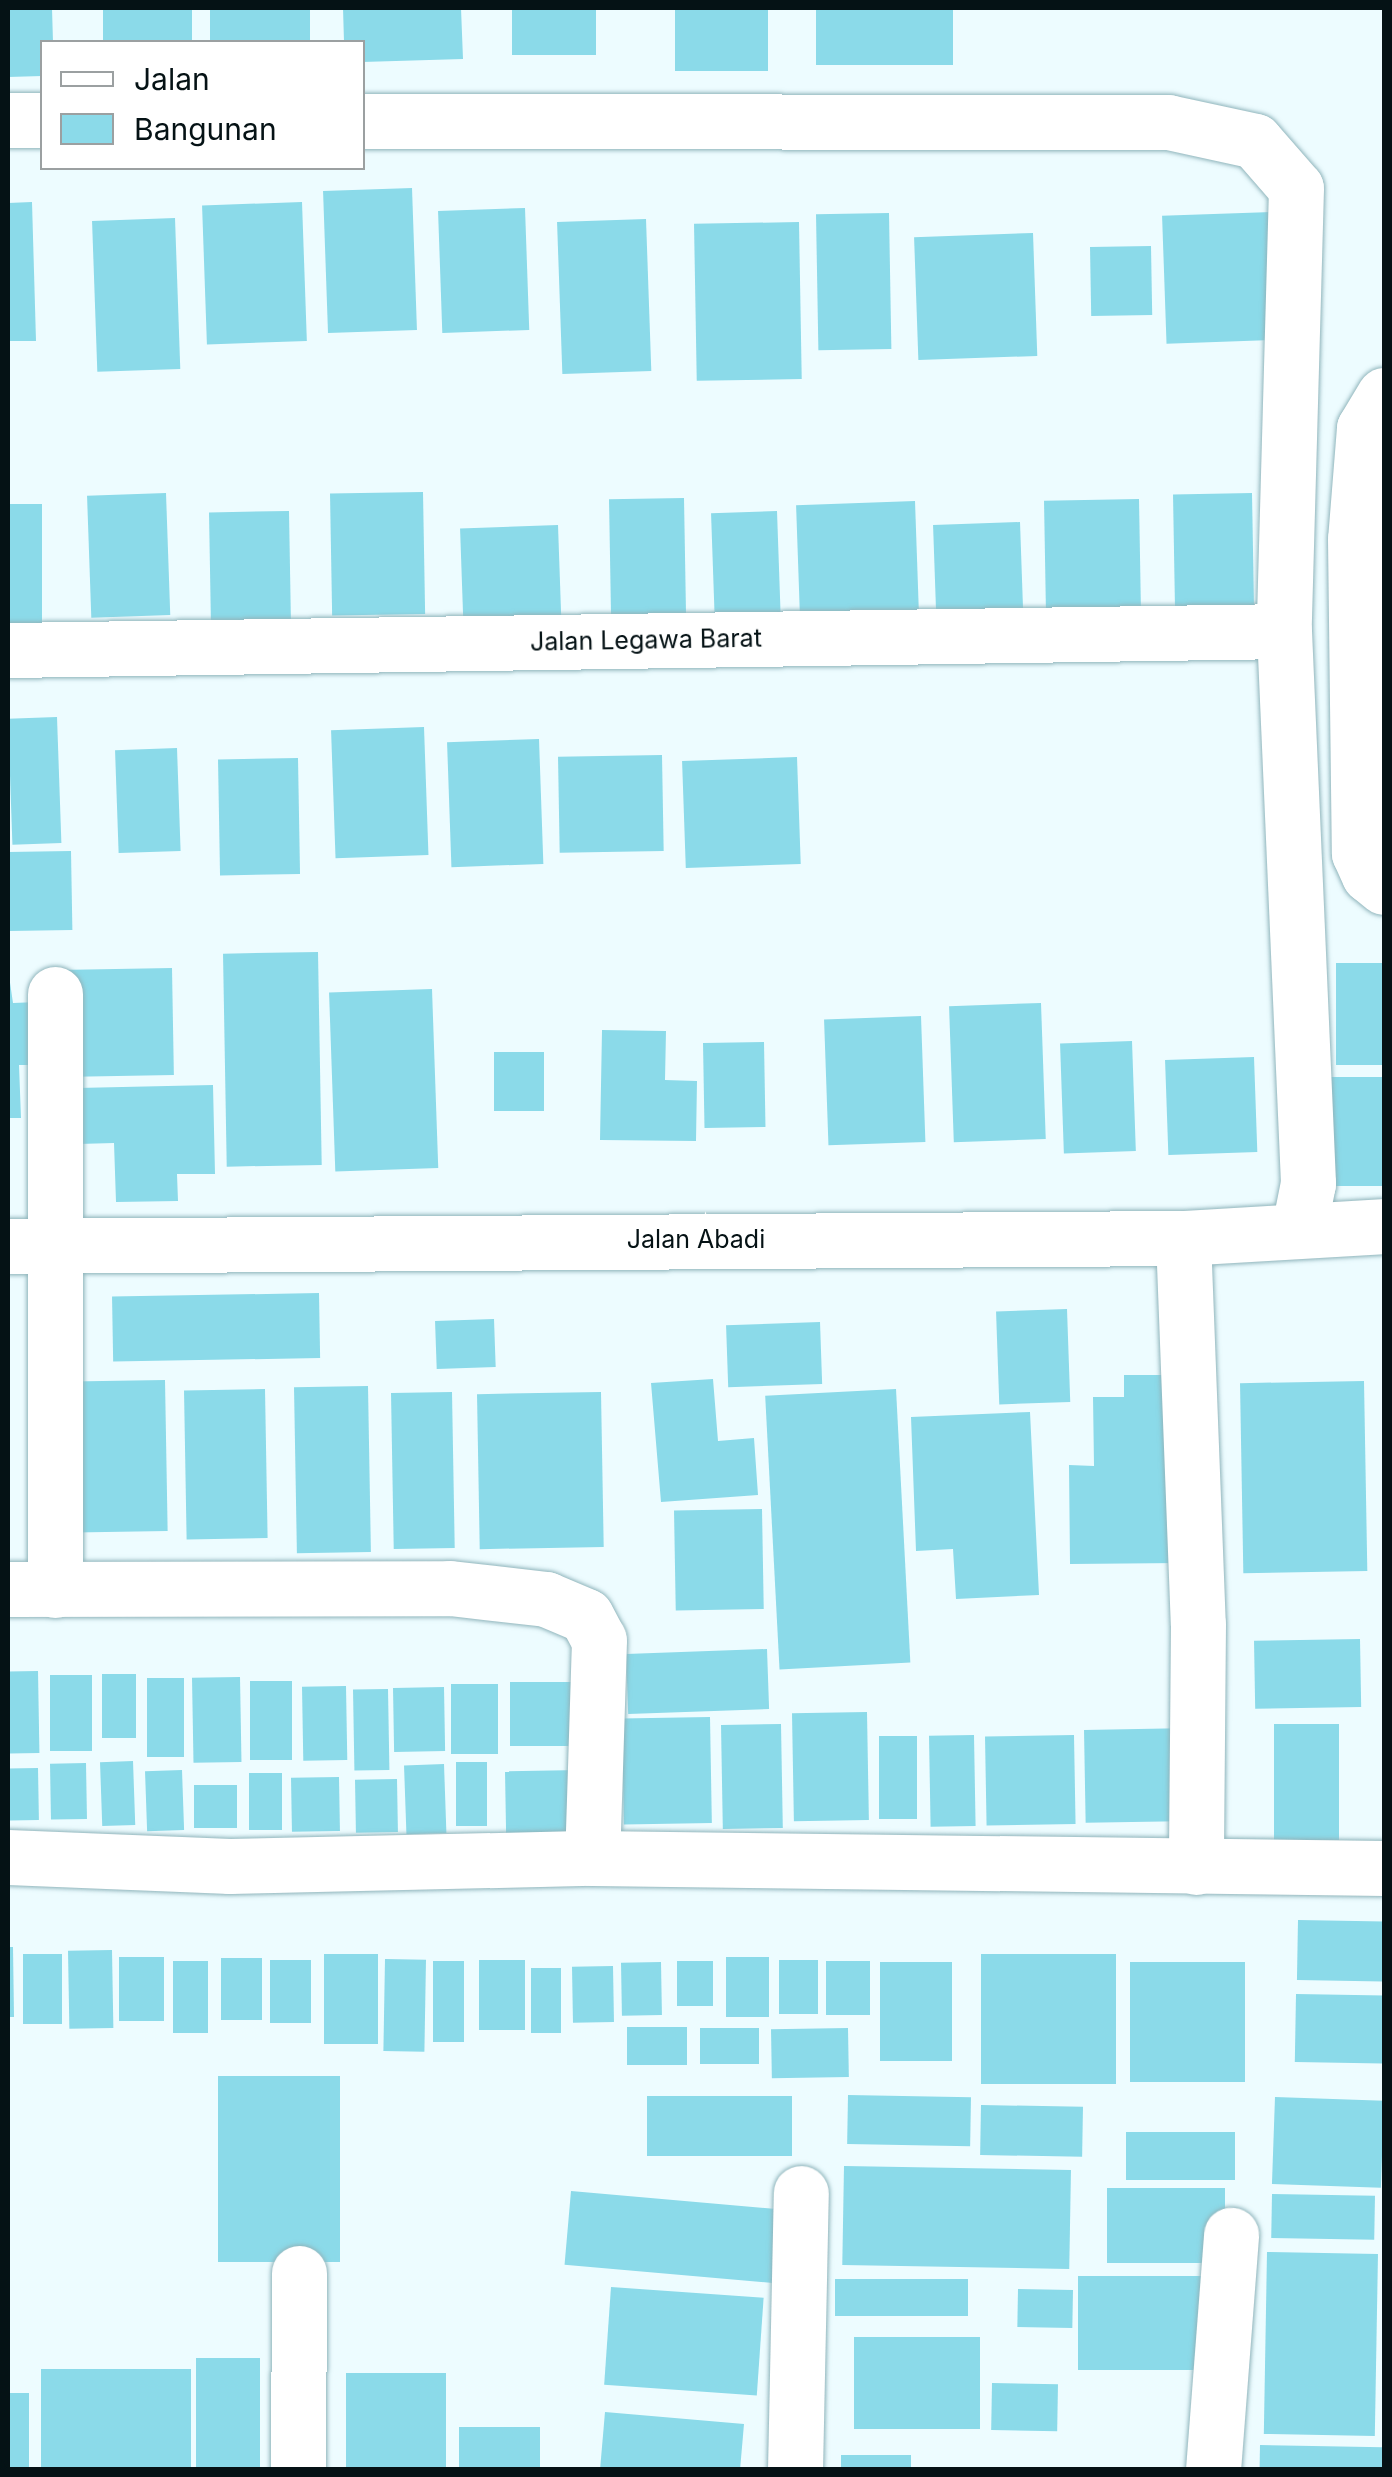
<!DOCTYPE html>
<html>
<head>
<meta charset="utf-8">
<style>
  body { margin:0 }
  #map { position:relative; width:1392px; height:2477px; overflow:hidden; background:#edfcff; font-family:Inter,sans-serif }
  div>[style] { position:absolute }
  .building>* { inset:0; background:#8bdae9; transform-origin:0 0 }
  .roads { filter:drop-shadow(0 0 2px #90b5bc) drop-shadow(0 0 2px #90b5bc) }
  .minor>* { height:55px; margin:-27.5px; padding:0 27.5px; transform-origin:27.5px; border-radius:27.5px; background:#fff }
  span { translate:-50% -50%; white-space:nowrap; text-align:center; line-height:1.15; -webkit-text-stroke:10px #fff; paint-order:stroke }
  .street-label { font-size:25px; color:#051215 }
  .frame { position:absolute; inset:0; border:10px solid #051215; pointer-events:none }
  .legend { position:absolute; left:40px; top:40px; width:325px; height:130px; box-sizing:border-box; background:#fff; border:2px solid #9ba0a1; margin:0; padding:12px 18px; list-style:none; font-size:30px; color:#051215 }
  .legend li { display:flex; align-items:center; gap:20px; height:50px }
  .legend b { width:50px; border:2px solid #9ba0a1 }
</style>
</head>
<body>
<div id="map">
  <div class="building">
    <i style="clip-path:polygon(8px 8px,52px 8px,53px 42px,42px 42px,42px 76px,8px 77px)"></i>
    <i style="left:103px;top:8px;width:89px;height:34px"></i>
    <i style="left:210px;top:8px;width:100px;height:34px"></i>
    <i style="clip-path:polygon(343px 8px,461px 8px,463px 59px,362px 62px,362px 42px,344px 42px)"></i>
    <i style="left:512px;top:8px;width:84px;height:47px"></i>
    <i style="left:675px;top:8px;width:93px;height:63px"></i>
    <i style="left:816px;top:8px;width:137px;height:57px"></i>
    <i style="left:412px;top:188px;width:142px;height:89px;rotate:88deg"></i>
    <i style="clip-path:polygon(32px 202px,36px 341px,8px 341px,8px 203px)"></i>
    <i style="left:302px;top:202px;width:139px;height:100px;rotate:88deg"></i>
    <i style="left:525px;top:208px;width:122px;height:87px;rotate:88deg"></i>
    <i style="left:1272px;top:212px;width:128px;height:110px;rotate:88deg"></i>
    <i style="left:889px;top:213px;width:136px;height:73px;rotate:89deg"></i>
    <i style="left:175px;top:218px;width:151px;height:83px;rotate:88deg"></i>
    <i style="left:646px;top:219px;width:152px;height:89px;rotate:88deg"></i>
    <i style="left:799px;top:222px;width:157px;height:105px;rotate:89deg"></i>
    <i style="left:1033px;top:233px;width:123px;height:119px;rotate:88deg"></i>
    <i style="left:1151px;top:246px;width:69px;height:61px;rotate:89deg"></i>
    <i style="left:423px;top:492px;width:122px;height:93px;rotate:89deg"></i>
    <i style="left:166px;top:493px;width:122px;height:79px;rotate:88deg"></i>
    <i style="left:1252px;top:493px;width:125px;height:79px;rotate:89deg"></i>
    <i style="left:684px;top:498px;width:128px;height:75px;rotate:89deg"></i>
    <i style="left:1139px;top:499px;width:124px;height:95px;rotate:89deg"></i>
    <i style="left:915px;top:501px;width:129px;height:119px;rotate:88deg"></i>
    <i style="left:8px;top:504px;width:34px;height:119px"></i>
    <i style="left:289px;top:511px;width:118px;height:80px;rotate:89deg"></i>
    <i style="left:777px;top:511px;width:105px;height:66px;rotate:88deg"></i>
    <i style="left:1020px;top:522px;width:103px;height:87px;rotate:88deg"></i>
    <i style="left:558px;top:525px;width:96px;height:98px;rotate:88deg"></i>
    <i style="left:57px;top:717px;width:126px;height:49px;rotate:88deg"></i>
    <i style="left:424px;top:727px;width:128px;height:93px;rotate:88deg"></i>
    <i style="left:539px;top:739px;width:125px;height:92px;rotate:88deg"></i>
    <i style="left:177px;top:748px;width:103px;height:62px;rotate:88deg"></i>
    <i style="left:662px;top:755px;width:96px;height:104px;rotate:89deg"></i>
    <i style="left:797px;top:757px;width:107px;height:115px;rotate:88deg"></i>
    <i style="left:298px;top:758px;width:116px;height:80px;rotate:89deg"></i>
    <i style="left:71px;top:851px;width:79px;height:63px;rotate:89deg"></i>
    <i style="left:318px;top:952px;width:213px;height:95px;rotate:89deg"></i>
    <i style="left:1384px;top:963px;width:102px;height:48px;rotate:90deg"></i>
    <i style="left:172px;top:968px;width:107px;height:113px;rotate:89deg"></i>
    <i style="clip-path:polygon(8px 969px,13px 1003px,38px 1002px,40px 1065px,19px 1065px,21px 1118px,8px 1118px)"></i>
    <i style="left:432px;top:989px;width:179px;height:103px;rotate:88deg"></i>
    <i style="left:1041px;top:1003px;width:136px;height:92px;rotate:88deg"></i>
    <i style="left:921px;top:1016px;width:126px;height:97px;rotate:88deg"></i>
    <i style="clip-path:polygon(602px 1030px,666px 1031px,665px 1080px,697px 1081px,696px 1141px,600px 1140px)"></i>
    <i style="left:1132px;top:1041px;width:110px;height:72px;rotate:88deg"></i>
    <i style="left:764px;top:1042px;width:85px;height:61px;rotate:89deg"></i>
    <i style="left:494px;top:1052px;width:50px;height:59px"></i>
    <i style="left:1254px;top:1057px;width:95px;height:89px;rotate:88deg"></i>
    <i style="left:1384px;top:1077px;width:109px;height:54px;rotate:90deg"></i>
    <i style="clip-path:polygon(213px 1085px,215px 1174px,177px 1174px,178px 1201px,116px 1202px,114px 1143px,78px 1144px,77px 1088px)"></i>
    <i style="left:319px;top:1293px;width:65px;height:207px;rotate:89deg"></i>
    <i style="left:1067px;top:1309px;width:93px;height:71px;rotate:88deg"></i>
    <i style="left:494px;top:1319px;width:48px;height:59px;rotate:88deg"></i>
    <i style="left:820px;top:1322px;width:62px;height:94px;rotate:88deg"></i>
    <i style="clip-path:polygon(1124px 1375px,1180px 1375px,1180px 1563px,1070px 1564px,1069px 1465px,1094px 1466px,1093px 1397px,1124px 1397px)"></i>
    <i style="clip-path:polygon(713px 1379px,718px 1441px,754px 1438px,758px 1495px,661px 1502px,651px 1383px)"></i>
    <i style="left:165px;top:1380px;width:151px;height:93px;rotate:89deg"></i>
    <i style="left:1364px;top:1381px;width:190px;height:124px;rotate:89deg"></i>
    <i style="left:368px;top:1386px;width:166px;height:74px;rotate:89deg"></i>
    <i style="left:265px;top:1389px;width:149px;height:81px;rotate:89deg"></i>
    <i style="left:896px;top:1389px;width:274px;height:131px;rotate:87deg"></i>
    <i style="left:452px;top:1392px;width:156px;height:61px;rotate:89deg"></i>
    <i style="left:601px;top:1392px;width:155px;height:124px;rotate:89deg"></i>
    <i style="clip-path:polygon(1030px 1412px,1039px 1595px,956px 1599px,953px 1549px,916px 1551px,911px 1417px)"></i>
    <i style="left:762px;top:1509px;width:100px;height:88px;rotate:89deg"></i>
    <i style="left:1360px;top:1639px;width:68px;height:106px;rotate:89deg"></i>
    <i style="left:767px;top:1649px;width:60px;height:141px;rotate:88deg"></i>
    <i style="left:38px;top:1671px;width:82px;height:30px;rotate:89deg"></i>
    <i style="left:136px;top:1674px;width:64px;height:34px;rotate:90deg"></i>
    <i style="left:50px;top:1675px;width:42px;height:76px"></i>
    <i style="left:240px;top:1677px;width:85px;height:48px;rotate:89deg"></i>
    <i style="left:147px;top:1678px;width:37px;height:79px"></i>
    <i style="left:250px;top:1681px;width:42px;height:79px"></i>
    <i style="left:577px;top:1682px;width:64px;height:67px;rotate:90deg"></i>
    <i style="left:451px;top:1684px;width:47px;height:70px"></i>
    <i style="left:346px;top:1686px;width:74px;height:44px;rotate:89deg"></i>
    <i style="left:444px;top:1687px;width:64px;height:51px;rotate:89deg"></i>
    <i style="left:388px;top:1689px;width:81px;height:35px;rotate:89deg"></i>
    <i style="left:867px;top:1712px;width:108px;height:75px;rotate:89deg"></i>
    <i style="left:710px;top:1717px;width:106px;height:88px;rotate:89deg"></i>
    <i style="left:781px;top:1724px;width:104px;height:60px;rotate:89deg"></i>
    <i style="left:1274px;top:1724px;width:65px;height:116px"></i>
    <i style="left:1192px;top:1728px;width:93px;height:108px;rotate:89deg"></i>
    <i style="left:974px;top:1735px;width:91px;height:45px;rotate:89deg"></i>
    <i style="left:1074px;top:1735px;width:89px;height:89px;rotate:89deg"></i>
    <i style="left:879px;top:1736px;width:38px;height:83px"></i>
    <i style="left:133px;top:1761px;width:64px;height:33px;rotate:88deg"></i>
    <i style="left:456px;top:1762px;width:31px;height:64px"></i>
    <i style="left:86px;top:1763px;width:56px;height:36px;rotate:89deg"></i>
    <i style="left:444px;top:1764px;width:69px;height:40px;rotate:88deg"></i>
    <i style="left:38px;top:1768px;width:52px;height:30px;rotate:89deg"></i>
    <i style="left:182px;top:1770px;width:60px;height:37px;rotate:88deg"></i>
    <i style="left:580px;top:1770px;width:66px;height:75px;rotate:89deg"></i>
    <i style="left:249px;top:1773px;width:33px;height:57px"></i>
    <i style="left:339px;top:1777px;width:54px;height:48px;rotate:89deg"></i>
    <i style="left:397px;top:1779px;width:53px;height:42px;rotate:89deg"></i>
    <i style="left:194px;top:1785px;width:43px;height:43px"></i>
    <i style="left:1298px;top:1920px;width:86px;height:60px;rotate:1deg"></i>
    <i style="clip-path:polygon(8px 1947px,13px 1947px,14px 2017px,8px 2017px)"></i>
    <i style="left:112px;top:1950px;width:78px;height:44px;rotate:89deg"></i>
    <i style="left:23px;top:1954px;width:39px;height:70px"></i>
    <i style="left:324px;top:1954px;width:54px;height:90px"></i>
    <i style="left:1116px;top:1954px;width:130px;height:135px;rotate:90deg"></i>
    <i style="left:164px;top:1957px;width:64px;height:45px;rotate:90deg"></i>
    <i style="left:726px;top:1957px;width:43px;height:60px"></i>
    <i style="left:262px;top:1958px;width:62px;height:41px;rotate:90deg"></i>
    <i style="left:385px;top:1959px;width:41px;height:92px;rotate:1deg"></i>
    <i style="left:270px;top:1960px;width:41px;height:63px"></i>
    <i style="left:525px;top:1960px;width:70px;height:46px;rotate:90deg"></i>
    <i style="left:779px;top:1960px;width:39px;height:54px"></i>
    <i style="left:173px;top:1961px;width:35px;height:72px"></i>
    <i style="left:433px;top:1961px;width:31px;height:81px"></i>
    <i style="left:677px;top:1961px;width:36px;height:45px"></i>
    <i style="left:826px;top:1961px;width:44px;height:54px"></i>
    <i style="left:661px;top:1962px;width:53px;height:40px;rotate:89deg"></i>
    <i style="left:880px;top:1962px;width:72px;height:99px"></i>
    <i style="left:1245px;top:1962px;width:120px;height:115px;rotate:90deg"></i>
    <i style="left:613px;top:1966px;width:56px;height:41px;rotate:89deg"></i>
    <i style="left:531px;top:1968px;width:30px;height:65px"></i>
    <i style="left:1296px;top:1994px;width:88px;height:68px;rotate:1deg"></i>
    <i style="left:627px;top:2027px;width:60px;height:38px"></i>
    <i style="left:700px;top:2028px;width:59px;height:36px"></i>
    <i style="left:848px;top:2028px;width:49px;height:77px;rotate:89deg"></i>
    <i style="left:218px;top:2076px;width:122px;height:186px"></i>
    <i style="left:848px;top:2095px;width:123px;height:49px;rotate:1deg"></i>
    <i style="left:647px;top:2096px;width:145px;height:60px"></i>
    <i style="left:1275px;top:2097px;width:109px;height:87px;rotate:2deg"></i>
    <i style="left:981px;top:2105px;width:102px;height:50px;rotate:1deg"></i>
    <i style="left:1235px;top:2132px;width:48px;height:109px;rotate:90deg"></i>
    <i style="left:844px;top:2166px;width:227px;height:99px;rotate:1deg"></i>
    <i style="left:1107px;top:2188px;width:118px;height:75px"></i>
    <i style="left:571px;top:2191px;width:220px;height:74px;rotate:5deg"></i>
    <i style="left:1272px;top:2194px;width:103px;height:44px;rotate:1deg"></i>
    <i style="left:1267px;top:2252px;width:111px;height:182px;rotate:1deg"></i>
    <i style="left:1078px;top:2276px;width:129px;height:94px"></i>
    <i style="left:835px;top:2279px;width:133px;height:37px"></i>
    <i style="left:611px;top:2287px;width:153px;height:98px;rotate:4deg"></i>
    <i style="left:1018px;top:2289px;width:55px;height:38px;rotate:1deg"></i>
    <i style="left:854px;top:2337px;width:126px;height:92px"></i>
    <i style="left:196px;top:2358px;width:64px;height:112px"></i>
    <i style="left:41px;top:2369px;width:150px;height:101px"></i>
    <i style="left:346px;top:2373px;width:100px;height:97px"></i>
    <i style="left:992px;top:2383px;width:66px;height:47px;rotate:1deg"></i>
    <i style="left:8px;top:2393px;width:21px;height:77px"></i>
    <i style="clip-path:polygon(605px 2412px,744px 2424px,740px 2470px,600px 2470px)"></i>
    <i style="left:459px;top:2427px;width:81px;height:43px"></i>
    <i style="left:1260px;top:2445px;width:123px;height:25px;rotate:1deg"></i>
    <i style="left:841px;top:2455px;width:70px;height:15px"></i>
  </div>
  <div class="roads">
    <div class="minor">
      <i style="left:8px;top:120px;width:34px"></i>
      <i style="left:362px;top:121px;width:806px;rotate:0.07deg"></i>
      <i style="left:1168px;top:122px;width:89px;rotate:12.3deg"></i>
      <i style="left:1255px;top:141px;width:62px;rotate:48.9deg"></i>
      <i style="left:1296px;top:188px;width:443px;rotate:91.6deg"></i>
      <i style="left:1284px;top:631px;width:553px;rotate:87.51deg"></i>
      <i style="left:1308px;top:1183px;width:46px;rotate:101.3deg"></i>
      <i style="left:1384px;top:395px;width:39px;rotate:121deg"></i>
      <i style="left:1364px;top:428px;width:111px;rotate:94.6deg"></i>
      <i style="left:1355px;top:539px;width:314px;rotate:89.3deg"></i>
      <i style="left:1359px;top:853px;width:24px;rotate:66deg"></i>
      <i style="left:1369px;top:875px;width:19px;rotate:39deg"></i>
      <i style="left:8px;top:650px;width:1276px;rotate:-0.85deg"></i>
      <i style="left:55px;top:994px;width:596px;rotate:90deg"></i>
      <i style="left:1183px;top:1238px;width:386px;rotate:87.8deg"></i>
      <i style="left:1198px;top:1624px;width:243px;rotate:90.5deg"></i>
      <i style="left:8px;top:1246px;width:1175px;rotate:-0.39deg"></i>
      <i style="left:1183px;top:1238px;width:201px;rotate:-3.4deg"></i>
      <i style="left:8px;top:1589px;width:442px;rotate:-0.1deg"></i>
      <i style="left:450px;top:1588px;width:97px;rotate:6.5deg"></i>
      <i style="left:546px;top:1599px;width:43px;rotate:23deg"></i>
      <i style="left:586px;top:1616px;width:27px;rotate:62deg"></i>
      <i style="left:599px;top:1640px;width:218px;rotate:91.8deg"></i>
      <i style="left:8px;top:1857px;width:222px;rotate:2.3deg"></i>
      <i style="left:230px;top:1866px;width:362px;rotate:-1.3deg"></i>
      <i style="left:592px;top:1858px;width:792px;rotate:0.72deg"></i>
      <i style="left:298px;top:2470px;width:197px;rotate:-89.7deg"></i>
      <i style="left:795px;top:2470px;width:277px;rotate:-88.8deg"></i>
      <i style="left:1213px;top:2470px;width:236px;rotate:-85.6deg"></i>
    </div>
  </div>
  <div class="street-label">
    <span style="left:646px;top:640px;rotate:-1deg">Jalan Legawa Barat</span>
    <span style="left:696px;top:1239px">Jalan Abadi</span>
  </div>
  <div class="frame"></div>
  <ul class="legend">
  <li><b style="height:12px;background:#fff"></b>Jalan</li>
  <li><b style="height:28px;background:#8bdae9"></b>Bangunan</li>
  </ul>
</div>
</body>
</html>
